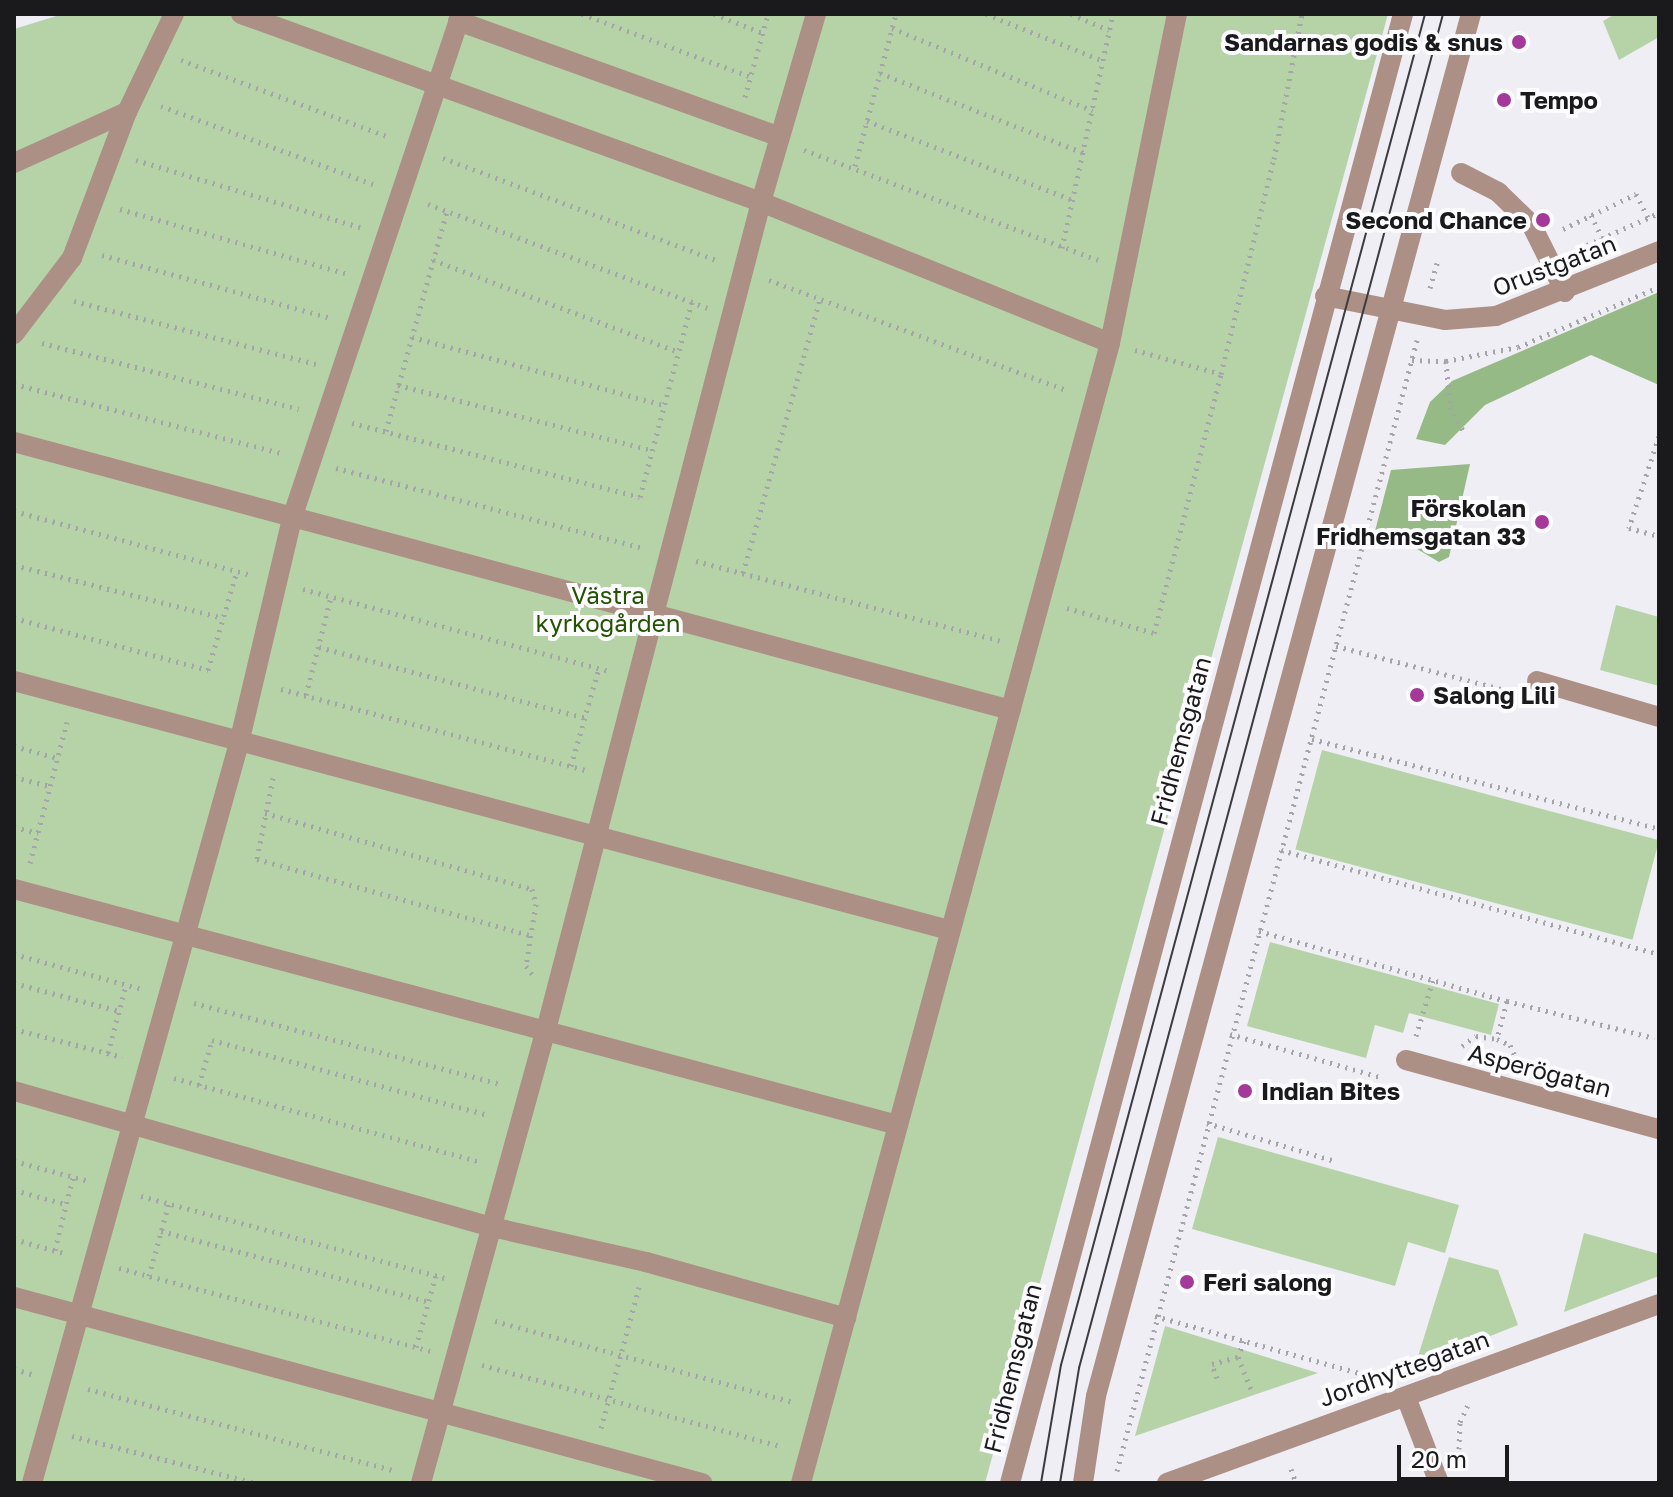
<!DOCTYPE html>
<html>
<head>
<meta charset="utf-8">
<style>
  body { margin:0 }
  #map { position:relative; width:1673px; height:1497px; overflow:hidden; background:#eeeef4; font-family:"Golos Text",sans-serif }
  div>[style] { position:absolute }
  .green>* { inset:0; background:#b5d3a7; transform-origin:0 0 }
  .forest>* { inset:0; background:#96ba85 }
  .path>* { height:5px; margin-top:-2.5px; transform-origin:0; background:repeating-linear-gradient(90deg,#a4a4a9 0 2px,transparent 0 8px) }
  .service>* { height:20px; margin:-10px; padding:0 10px; transform-origin:10px; border-radius:10px; background:#ac8f85 }
  .minor>* { height:20px; margin:-10px; padding:0 10px; transform-origin:10px; border-radius:10px; background:#ac8f85 }
  .tertiary>* { height:20px; margin:-10px; padding:0 10px; transform-origin:10px; border-radius:10px; background:#ac8f85 }
  .tram>* { height:2px; margin:-1px; padding:0 1px; transform-origin:1px; border-radius:1px; background:#3c3c3f }
  .dots>* { width:22px; height:22px; translate:-50% -50%; box-sizing:border-box; border:4px solid #fcfcfe; border-radius:50% }
  span { translate:-50% -50%; white-space:nowrap; text-align:center; line-height:1.15; -webkit-text-stroke:8px #fcfcfe; paint-order:stroke }
  .poi-label { font-size:24px; color:#1a1a1c; font-weight:700 }
  .right { translate:-100% -50%; text-align:right }
  .left { translate:0 -50%; text-align:left }
  .street-label { font-size:24px; color:#1a1a1c }
  .park-label { font-size:24px; color:#255202 }
  .frame { position:absolute; inset:0; border:16px solid #1a1a1c; pointer-events:none }
  .scale { position:absolute; left:1397px; top:1445px; width:112px; height:36px; box-sizing:border-box; border:4px solid #1a1a1c; border-top:0; padding-left:10px; font-size:24px; line-height:28px; white-space:nowrap; color:#1a1a1c; -webkit-text-stroke:6px #fcfcfe; paint-order:stroke }
</style>
</head>
<body>
<div id="map">
  <div class="green">
    <i style="clip-path:polygon(63px 14px,1388px 14px,985px 1483px,14px 1483px,14px 29px)"></i>
    <i style="clip-path:polygon(1615px 14px,1659px 14px,1659px 37px,1619px 60px,1603px 21px)"></i>
    <i style="clip-path:polygon(1616px 605px,1659px 617px,1659px 686px,1600px 670px)"></i>
    <i style="left:1322px;top:750px;width:349px;height:103px;rotate:15deg"></i>
    <i style="clip-path:polygon(1270px 942px,1499px 1004px,1491px 1035px,1409px 1013px,1403px 1033px,1375px 1025px,1366px 1058px,1247px 1026px)"></i>
    <i style="clip-path:polygon(1218px 1137px,1459px 1205px,1445px 1253px,1408px 1242px,1395px 1286px,1192px 1229px)"></i>
    <i style="clip-path:polygon(1584px 1233px,1659px 1254px,1659px 1276px,1564px 1312px)"></i>
    <i style="clip-path:polygon(1449px 1257px,1498px 1270px,1518px 1325px,1415px 1366px)"></i>
    <i style="clip-path:polygon(1165px 1326px,1318px 1373px,1135px 1436px)"></i>
  </div>
  <div class="forest">
    <i style="clip-path:polygon(1659px 292px,1659px 385px,1591px 355px,1485px 405px,1445px 445px,1416px 439px,1430px 402px,1452px 381px)"></i>
    <i style="clip-path:polygon(1470px 464px,1449px 557px,1439px 562px,1400px 539px,1374px 535px,1391px 470px)"></i>
  </div>
  <div class="path">
    <i style="left:582px;top:14px;width:180px;rotate:20.4deg"></i>
    <i style="left:714px;top:14px;width:53px;rotate:21.2deg"></i>
    <i style="left:986px;top:14px;width:127px;rotate:21.7deg"></i>
    <i style="left:1071px;top:14px;width:41px;rotate:22.8deg"></i>
    <i style="left:892px;top:28px;width:217px;rotate:22.4deg"></i>
    <i style="left:181px;top:60px;width:222px;rotate:20.3deg"></i>
    <i style="left:880px;top:73px;width:219px;rotate:21.4deg"></i>
    <i style="left:745px;top:97px;width:86px;rotate:-74.5deg"></i>
    <i style="left:161px;top:106px;width:226px;rotate:20.2deg"></i>
    <i style="left:867px;top:121px;width:221px;rotate:21deg"></i>
    <i style="left:804px;top:150px;width:314px;rotate:20.5deg"></i>
    <i style="left:443px;top:158px;width:294px;rotate:20.5deg"></i>
    <i style="left:136px;top:160px;width:234px;rotate:16.7deg"></i>
    <i style="left:855px;top:166px;width:157px;rotate:-74.9deg"></i>
    <i style="left:428px;top:204px;width:298px;rotate:20.4deg"></i>
    <i style="left:120px;top:209px;width:234px;rotate:15.9deg"></i>
    <i style="left:1591px;top:215px;width:25px;rotate:64deg"></i>
    <i style="left:1563px;top:229px;width:81px;rotate:-25.6deg"></i>
    <i style="left:1636px;top:194px;width:27px;rotate:63deg"></i>
    <i style="left:1587px;top:245px;width:79px;rotate:-24deg"></i>
    <i style="left:1062px;top:248px;width:239px;rotate:-77.7deg"></i>
    <i style="left:102px;top:255px;width:238px;rotate:15.4deg"></i>
    <i style="left:433px;top:260px;width:263px;rotate:20.5deg"></i>
    <i style="left:769px;top:280px;width:318px;rotate:20.3deg"></i>
    <i style="left:1430px;top:288px;width:26px;rotate:-74deg"></i>
    <i style="left:74px;top:301px;width:250px;rotate:14.6deg"></i>
    <i style="left:412px;top:337px;width:261px;rotate:15.1deg"></i>
    <i style="left:42px;top:343px;width:265px;rotate:14.4deg"></i>
    <i style="left:1135px;top:350px;width:89px;rotate:15.6deg"></i>
    <i style="left:1221px;top:374px;width:221px;rotate:-76.2deg"></i>
    <i style="left:1274px;top:159px;width:148px;rotate:-79.1deg"></i>
    <i style="left:1412px;top:360px;width:34px;rotate:2deg"></i>
    <i style="left:1446px;top:361px;width:73px;rotate:-11deg"></i>
    <i style="left:1518px;top:347px;width:153px;rotate:-23.1deg"></i>
    <i style="left:1446px;top:361px;width:46px;rotate:85deg"></i>
    <i style="left:1450px;top:407px;width:31px;rotate:61deg"></i>
    <i style="left:14px;top:384px;width:279px;rotate:14.5deg"></i>
    <i style="left:398px;top:385px;width:262px;rotate:14.4deg"></i>
    <i style="left:352px;top:423px;width:297px;rotate:14.4deg"></i>
    <i style="left:640px;top:497px;width:202px;rotate:-75.1deg"></i>
    <i style="left:386px;top:431px;width:228px;rotate:-74.5deg"></i>
    <i style="left:1659px;top:436px;width:97px;rotate:108.1deg"></i>
    <i style="left:1629px;top:528px;width:31px;rotate:15deg"></i>
    <i style="left:336px;top:468px;width:318px;rotate:14.6deg"></i>
    <i style="left:14px;top:511px;width:245px;rotate:15.1deg"></i>
    <i style="left:696px;top:561px;width:314px;rotate:14.7deg"></i>
    <i style="left:14px;top:565px;width:216px;rotate:14.2deg"></i>
    <i style="left:743px;top:573px;width:285px;rotate:-74.3deg"></i>
    <i style="left:303px;top:589px;width:318px;rotate:15deg"></i>
    <i style="left:1067px;top:608px;width:91px;rotate:16deg"></i>
    <i style="left:1154px;top:633px;width:268px;rotate:-75.5deg"></i>
    <i style="left:14px;top:618px;width:201px;rotate:15deg"></i>
    <i style="left:208px;top:670px;width:103px;rotate:-73.7deg"></i>
    <i style="left:1336px;top:646px;width:183px;rotate:14.6deg"></i>
    <i style="left:319px;top:647px;width:275px;rotate:14.9deg"></i>
    <i style="left:281px;top:689px;width:315px;rotate:14.9deg"></i>
    <i style="left:306px;top:695px;width:101px;rotate:-75.7deg"></i>
    <i style="left:1312px;top:739px;width:358px;rotate:14.5deg"></i>
    <i style="left:14px;top:746px;width:45px;rotate:15.6deg"></i>
    <i style="left:571px;top:766px;width:102px;rotate:-74.1deg"></i>
    <i style="left:14px;top:777px;width:37px;rotate:14deg"></i>
    <i style="left:273px;top:778px;width:83px;rotate:101.2deg"></i>
    <i style="left:257px;top:859px;width:282px;rotate:15.6deg"></i>
    <i style="left:265px;top:813px;width:278px;rotate:15.9deg"></i>
    <i style="left:532px;top:889px;width:16px;rotate:75deg"></i>
    <i style="left:536px;top:904px;width:63px;rotate:99.2deg"></i>
    <i style="left:526px;top:966px;width:10px;rotate:53deg"></i>
    <i style="left:14px;top:827px;width:25px;rotate:14deg"></i>
    <i style="left:1281px;top:850px;width:392px;rotate:15.4deg"></i>
    <i style="left:30px;top:863px;width:146px;rotate:-75.3deg"></i>
    <i style="left:1259px;top:931px;width:258px;rotate:15.8deg"></i>
    <i style="left:1507px;top:1001px;width:39px;rotate:105deg"></i>
    <i style="left:14px;top:954px;width:133px;rotate:15.3deg"></i>
    <i style="left:14px;top:983px;width:109px;rotate:14.9deg"></i>
    <i style="left:1507px;top:1001px;width:152px;rotate:14.1deg"></i>
    <i style="left:194px;top:1003px;width:318px;rotate:14.8deg"></i>
    <i style="left:14px;top:1029px;width:112px;rotate:14.5deg"></i>
    <i style="left:1230px;top:1034px;width:159px;rotate:16deg"></i>
    <i style="left:1416px;top:1036px;width:59px;rotate:-73.1deg"></i>
    <i style="left:1462px;top:1046px;width:17px;rotate:-36deg"></i>
    <i style="left:1476px;top:1036px;width:21px;rotate:8deg"></i>
    <i style="left:1497px;top:1039px;width:14px;rotate:25deg"></i>
    <i style="left:1510px;top:1045px;width:17px;rotate:66deg"></i>
    <i style="left:108px;top:1053px;width:70px;rotate:-75.2deg"></i>
    <i style="left:174px;top:1078px;width:318px;rotate:15.3deg"></i>
    <i style="left:199px;top:1085px;width:47px;rotate:-73.9deg"></i>
    <i style="left:212px;top:1040px;width:286px;rotate:15.2deg"></i>
    <i style="left:1207px;top:1123px;width:134px;rotate:16.5deg"></i>
    <i style="left:14px;top:1161px;width:78px;rotate:14.9deg"></i>
    <i style="left:14px;top:1190px;width:54px;rotate:15.1deg"></i>
    <i style="left:141px;top:1196px;width:318px;rotate:15.1deg"></i>
    <i style="left:161px;top:1231px;width:277px;rotate:14.8deg"></i>
    <i style="left:14px;top:1239px;width:55px;rotate:15.8deg"></i>
    <i style="left:55px;top:1250px;width:75px;rotate:-76.1deg"></i>
    <i style="left:119px;top:1268px;width:322px;rotate:14.9deg"></i>
    <i style="left:149px;top:1276px;width:76px;rotate:-74.7deg"></i>
    <i style="left:1155px;top:1316px;width:226px;rotate:15.6deg"></i>
    <i style="left:495px;top:1321px;width:310px;rotate:15.2deg"></i>
    <i style="left:1244px;top:1341px;width:17px;rotate:111deg"></i>
    <i style="left:1238px;top:1357px;width:35px;rotate:68deg"></i>
    <i style="left:416px;top:1347px;width:75px;rotate:-74.5deg"></i>
    <i style="left:482px;top:1365px;width:310px;rotate:15.2deg"></i>
    <i style="left:14px;top:1369px;width:19px;rotate:16deg"></i>
    <i style="left:1217px;top:1378px;width:15px;rotate:-110deg"></i>
    <i style="left:1212px;top:1364px;width:27px;rotate:-15deg"></i>
    <i style="left:88px;top:1389px;width:319px;rotate:14.9deg"></i>
    <i style="left:601px;top:1428px;width:146px;rotate:-74.9deg"></i>
    <i style="left:72px;top:1436px;width:189px;rotate:14.4deg"></i>
    <i style="left:1459px;top:1449px;width:27px;rotate:-88deg"></i>
    <i style="left:1460px;top:1422px;width:19px;rotate:-65deg"></i>
    <i style="left:1291px;top:1469px;width:15px;rotate:70deg"></i>
    <i style="left:1117px;top:1471px;width:1170px;rotate:-75.14deg"></i>
  </div>
  <div class="service">
    <i style="left:241px;top:14px;width:553px;rotate:19.88deg"></i>
    <i style="left:761px;top:202px;width:376px;rotate:22deg"></i>
    <i style="left:458px;top:21px;width:342px;rotate:19.8deg"></i>
    <i style="left:14px;top:163px;width:124px;rotate:-24.3deg"></i>
    <i style="left:1461px;top:173px;width:42px;rotate:27.2deg"></i>
    <i style="left:1498px;top:192px;width:46px;rotate:44.1deg"></i>
    <i style="left:1531px;top:224px;width:76px;rotate:63.4deg"></i>
    <i style="left:14px;top:334px;width:96px;rotate:-52.7deg"></i>
    <i style="left:72px;top:258px;width:156px;rotate:-69.4deg"></i>
    <i style="left:127px;top:112px;width:109px;rotate:-64.4deg"></i>
    <i style="left:14px;top:442px;width:1032px;rotate:15.05deg"></i>
    <i style="left:14px;top:681px;width:968px;rotate:14.91deg"></i>
    <i style="left:14px;top:889px;width:915px;rotate:14.95deg"></i>
    <i style="left:14px;top:1091px;width:497px;rotate:15.9deg"></i>
    <i style="left:492px;top:1227px;width:158px;rotate:12.8deg"></i>
    <i style="left:646px;top:1262px;width:208px;rotate:15.6deg"></i>
    <i style="left:14px;top:1297px;width:713px;rotate:15.13deg"></i>
    <i style="left:32px;top:1483px;width:768px;rotate:-74.37deg"></i>
    <i style="left:239px;top:743px;width:234px;rotate:-76.7deg"></i>
    <i style="left:293px;top:515px;width:528px;rotate:-71.46deg"></i>
    <i style="left:421px;top:1483px;width:470px;rotate:-74.6deg"></i>
    <i style="left:546px;top:1030px;width:855px;rotate:-75.44deg"></i>
    <i style="left:761px;top:202px;width:196px;rotate:-73.7deg"></i>
    <i style="left:801px;top:1483px;width:1181px;rotate:-74.83deg"></i>
    <i style="left:1110px;top:343px;width:336px;rotate:-78.5deg"></i>
  </div>
  <div class="minor">
    <i style="left:1325px;top:296px;width:122px;rotate:11.3deg"></i>
    <i style="left:1445px;top:320px;width:51px;rotate:-4.5deg"></i>
    <i style="left:1496px;top:316px;width:175px;rotate:-21.7deg"></i>
    <i style="left:1537px;top:681px;width:127px;rotate:16.4deg"></i>
    <i style="left:1406px;top:1060px;width:262px;rotate:15.3deg"></i>
    <i style="left:1406px;top:1397px;width:92px;rotate:69deg"></i>
    <i style="left:1167px;top:1483px;width:524px;rotate:-19.99deg"></i>
  </div>
  <div class="tertiary">
    <i style="left:1010px;top:1483px;width:1521px;rotate:-75.02deg"></i>
    <i style="left:1083px;top:1483px;width:88px;rotate:-81.5deg"></i>
    <i style="left:1096px;top:1396px;width:1432px;rotate:-74.82deg"></i>
  </div>
  <div class="tram">
    <i style="left:1041px;top:1483px;width:120px;rotate:-80.4deg"></i>
    <i style="left:1061px;top:1365px;width:1399px;rotate:-74.92deg"></i>
    <i style="left:1060px;top:1483px;width:117px;rotate:-80.6deg"></i>
    <i style="left:1079px;top:1368px;width:1402px;rotate:-74.95deg"></i>
  </div>
  <div class="dots">
    <i style="left:1519px;top:42px;background:#a53999"></i>
    <i style="left:1504px;top:100px;background:#a53999"></i>
    <i style="left:1543px;top:220px;background:#a53999"></i>
    <i style="left:1542px;top:522px;background:#a53999"></i>
    <i style="left:1417px;top:695px;background:#a53999"></i>
    <i style="left:1245px;top:1091px;background:#a53999"></i>
    <i style="left:1187px;top:1282px;background:#a53999"></i>
  </div>
  <div class="poi-label">
    <span class="right" style="left:1503px;top:42px">Sandarnas godis &amp; snus</span>
    <span class="left" style="left:1520px;top:100px">Tempo</span>
    <span class="right" style="left:1527px;top:220px">Second Chance</span>
    <span class="right" style="left:1526px;top:522px">Förskolan<br>Fridhemsgatan 33</span>
    <span class="left" style="left:1433px;top:695px">Salong Lili</span>
    <span class="left" style="left:1261px;top:1091px">Indian Bites</span>
    <span class="left" style="left:1203px;top:1282px">Feri salong</span>
  </div>
  <div class="street-label">
    <span style="left:1554px;top:265px;rotate:-21deg">Orustgatan</span>
    <span style="left:1180px;top:741px;rotate:-75deg">Fridhemsgatan</span>
    <span style="left:1540px;top:1070px;rotate:15deg">Asperögatan</span>
    <span style="left:1012px;top:1368px;rotate:-76deg">Fridhemsgatan</span>
    <span style="left:1404px;top:1368px;rotate:-20deg">Jordhyttegatan</span>
  </div>
  <div class="park-label">
    <span style="left:608px;top:609px">Västra<br>kyrkogården</span>
  </div>
  <div class="frame"></div>
  <div class="scale">20 m</div>
</div>
</body>
</html>
